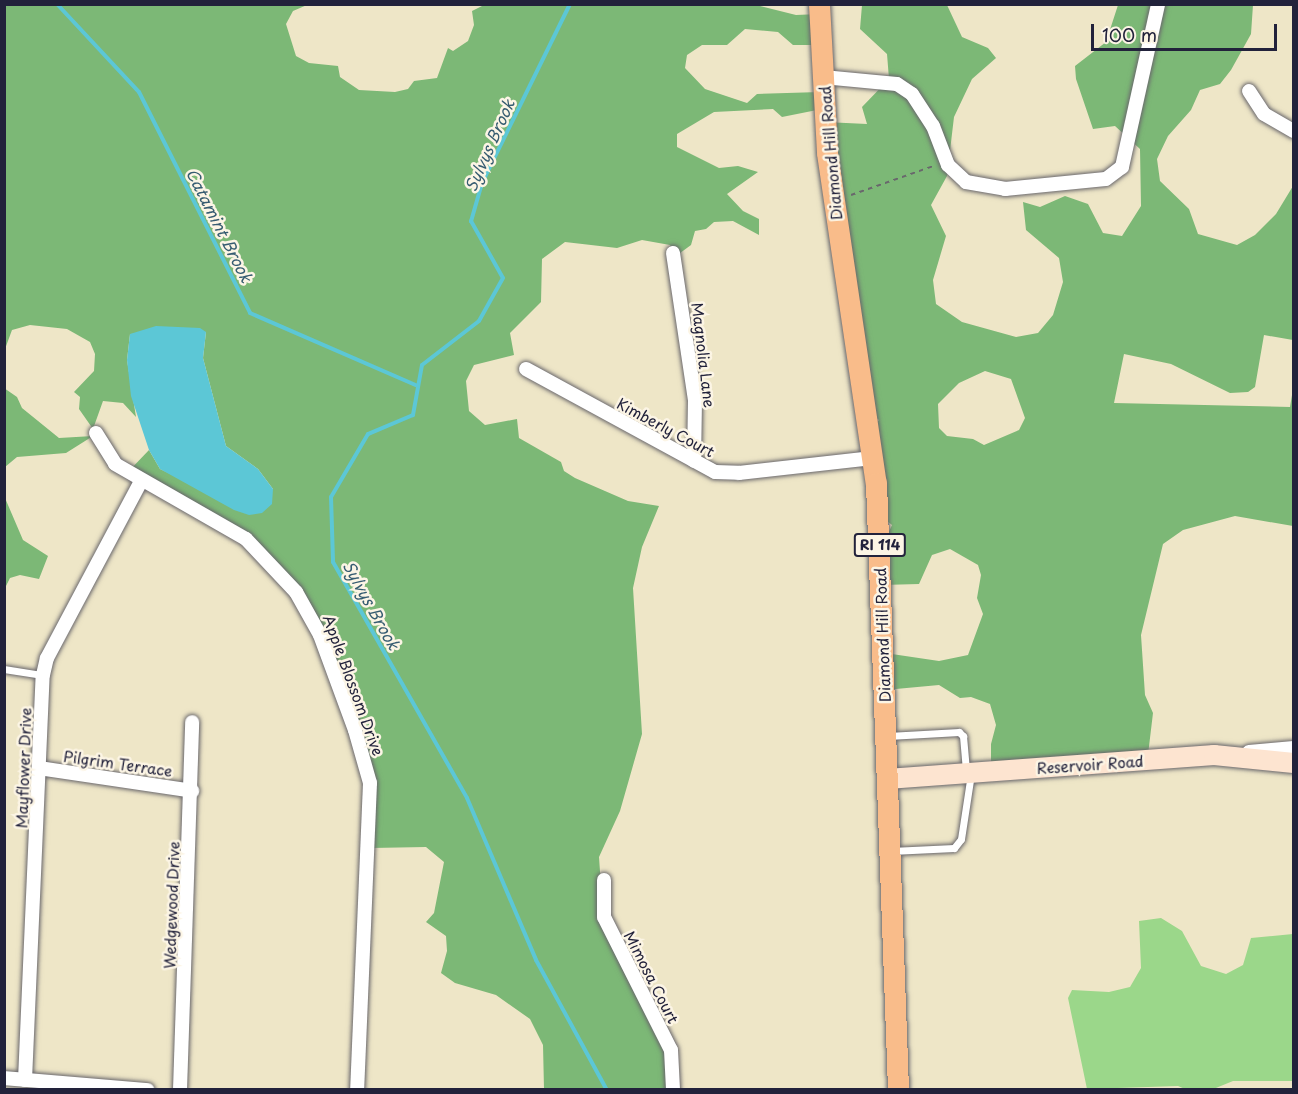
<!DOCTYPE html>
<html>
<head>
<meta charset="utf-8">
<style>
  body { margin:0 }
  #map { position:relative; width:1298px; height:1094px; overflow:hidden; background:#eee6c7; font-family:"Playpen Sans",sans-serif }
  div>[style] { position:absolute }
  .green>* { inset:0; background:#9bd78a }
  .forest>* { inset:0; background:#7cb876 }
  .water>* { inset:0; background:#5cc7d6 }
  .stream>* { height:4px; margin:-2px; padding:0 2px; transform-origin:2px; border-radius:2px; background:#5cc7d6 }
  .path>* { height:2px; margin-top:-1px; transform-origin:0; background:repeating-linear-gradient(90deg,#69676c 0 4.5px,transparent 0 9px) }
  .roads { filter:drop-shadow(0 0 2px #69676c) drop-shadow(0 0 2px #69676c) }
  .lane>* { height:7px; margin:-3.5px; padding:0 3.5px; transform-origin:3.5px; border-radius:3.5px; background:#fff }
  .street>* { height:14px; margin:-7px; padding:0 7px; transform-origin:7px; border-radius:7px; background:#fff }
  .secondary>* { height:20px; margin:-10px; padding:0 10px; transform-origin:10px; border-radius:10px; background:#fde4d0 }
  .primary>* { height:21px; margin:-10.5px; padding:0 10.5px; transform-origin:10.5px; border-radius:10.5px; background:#f9bc8a }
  span { translate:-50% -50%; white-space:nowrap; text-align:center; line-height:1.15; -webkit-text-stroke:5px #fcf5e5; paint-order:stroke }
  .shield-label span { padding:2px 4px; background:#fcf5e5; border:2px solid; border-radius:4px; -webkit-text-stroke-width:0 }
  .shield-label { font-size:14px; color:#22223b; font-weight:700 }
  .street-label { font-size:15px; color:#22223b }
  .water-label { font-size:16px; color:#365c71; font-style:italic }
  .frame { position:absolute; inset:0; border:6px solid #22223b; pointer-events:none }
  .scale { position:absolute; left:1091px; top:24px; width:186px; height:27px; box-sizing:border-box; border:3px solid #22223b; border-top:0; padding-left:8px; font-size:18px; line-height:21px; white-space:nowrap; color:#22223b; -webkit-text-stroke:4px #fcf5e5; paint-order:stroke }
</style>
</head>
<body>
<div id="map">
  <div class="green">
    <i style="clip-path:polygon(1161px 918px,1182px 931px,1201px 966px,1226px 974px,1243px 965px,1251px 938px,1293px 934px,1293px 1081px,1233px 1081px,1211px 1090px,1185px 1089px,1178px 1086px,1087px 1089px,1068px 998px,1072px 990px,1109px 992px,1130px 987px,1141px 968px,1139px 921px)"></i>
  </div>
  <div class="forest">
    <i style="clip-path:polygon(752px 4px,796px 15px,819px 14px,814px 45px,793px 45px,778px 32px,745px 29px,727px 45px,702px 45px,687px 55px,685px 68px,705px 89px,747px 103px,757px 94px,820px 92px,817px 110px,782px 117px,773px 109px,714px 112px,677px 134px,677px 147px,719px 168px,738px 166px,758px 172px,727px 194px,743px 211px,759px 219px,759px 235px,733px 221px,714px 222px,706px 229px,695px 231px,691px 245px,676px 256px,670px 245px,642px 240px,617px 248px,565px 242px,542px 259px,541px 302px,510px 333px,514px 355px,474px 365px,466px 381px,469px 411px,485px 425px,517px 419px,519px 438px,561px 462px,564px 471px,575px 478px,628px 501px,659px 506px,642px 547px,633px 588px,642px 734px,620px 811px,599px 857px,602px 901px,669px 1054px,674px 1089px,544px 1089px,543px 1045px,530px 1019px,496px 995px,455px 983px,441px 973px,447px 951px,446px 936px,426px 922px,434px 913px,444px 862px,426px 847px,371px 848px,371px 781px,327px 653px,266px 557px,126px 474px,149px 450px,160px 469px,194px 485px,273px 489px,258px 469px,226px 446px,203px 358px,206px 332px,130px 334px,127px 360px,136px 417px,123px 403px,103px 401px,93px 429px,79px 409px,80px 397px,74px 392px,94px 371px,95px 354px,90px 342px,67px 329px,30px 325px,12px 330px,5px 349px,5px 5px,307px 5px,293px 11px,286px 24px,296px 56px,309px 63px,338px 66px,340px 77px,359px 90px,395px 92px,408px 89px,414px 81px,437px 78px,448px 48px,453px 51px,468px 41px,474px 25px,472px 11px,484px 5px)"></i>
    <i style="clip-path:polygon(evenodd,862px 5px,947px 5px,962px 37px,988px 48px,996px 58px,972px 79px,954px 117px,947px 176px,931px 205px,946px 236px,933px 280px,936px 304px,962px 322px,1016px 337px,1038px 333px,1053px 315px,1063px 282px,1059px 258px,1026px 230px,1023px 202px,1040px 207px,1065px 196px,1088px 204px,1103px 233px,1122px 236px,1141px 206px,1140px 149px,1115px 126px,1093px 129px,1076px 79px,1075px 66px,1106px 42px,1118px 5px,1253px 5px,1251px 34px,1231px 70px,1220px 84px,1200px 90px,1191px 110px,1168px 136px,1157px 159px,1160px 181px,1189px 209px,1198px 234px,1237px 245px,1255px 235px,1276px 214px,1293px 186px,1293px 340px,1264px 335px,1255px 387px,1248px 392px,1230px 393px,1171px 364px,1124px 354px,1114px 403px,1290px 407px,1293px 389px,1293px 526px,1235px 516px,1183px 530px,1163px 544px,1141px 635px,1145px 695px,1153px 713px,1147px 763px,991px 772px,991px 744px,996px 725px,990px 704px,971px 697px,960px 698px,939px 685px,885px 690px,885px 653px,939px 661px,968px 655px,983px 614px,977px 598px,981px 575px,978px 565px,950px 549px,932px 555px,919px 584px,882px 585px,880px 551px,892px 525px,878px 514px,869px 432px,879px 420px,866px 411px,825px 122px,867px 124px,862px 107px,889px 79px,887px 54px,860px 29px,862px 5px,985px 371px,1011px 379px,1025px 418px,1019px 430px,984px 445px,973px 439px,947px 436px,939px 428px,938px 404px,959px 383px,985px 371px)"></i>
    <i style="clip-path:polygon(4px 388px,17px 397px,22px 408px,59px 438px,93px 436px,66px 453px,17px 457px,5px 467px)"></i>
    <i style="clip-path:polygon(5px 498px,23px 540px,48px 556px,39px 579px,20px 575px,10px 578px,5px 588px)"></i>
  </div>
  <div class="water">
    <i style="clip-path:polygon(156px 326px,200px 328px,206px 332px,203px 358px,226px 446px,258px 469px,273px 489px,272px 504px,262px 513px,249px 515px,234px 510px,160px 469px,149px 450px,131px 396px,127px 360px,130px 334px)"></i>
  </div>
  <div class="stream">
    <i style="left:57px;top:4px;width:120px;rotate:47deg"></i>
    <i style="left:139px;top:92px;width:247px;rotate:63.3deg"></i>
    <i style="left:250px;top:313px;width:183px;rotate:23.5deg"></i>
    <i style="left:570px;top:4px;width:199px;rotate:116.2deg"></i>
    <i style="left:482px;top:183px;width:40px;rotate:106deg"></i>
    <i style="left:471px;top:221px;width:65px;rotate:60.7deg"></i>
    <i style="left:503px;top:278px;width:49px;rotate:119.2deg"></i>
    <i style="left:479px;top:321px;width:72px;rotate:142.3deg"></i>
    <i style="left:422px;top:365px;width:51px;rotate:100.2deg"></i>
    <i style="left:413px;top:415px;width:49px;rotate:157.1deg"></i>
    <i style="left:368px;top:434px;width:73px;rotate:120.4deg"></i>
    <i style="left:331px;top:497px;width:65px;rotate:88.2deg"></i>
    <i style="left:333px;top:562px;width:271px;rotate:60.4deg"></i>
    <i style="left:467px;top:798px;width:176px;rotate:66.9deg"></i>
    <i style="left:536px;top:960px;width:148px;rotate:61.4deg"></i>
  </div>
  <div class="path">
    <i style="left:851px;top:195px;width:90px;rotate:-19.4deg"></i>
  </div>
  <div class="roads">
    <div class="lane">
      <i style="left:4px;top:669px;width:39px;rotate:9deg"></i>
      <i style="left:888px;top:736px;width:71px;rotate:-3.2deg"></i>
      <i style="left:959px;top:732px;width:6px;rotate:45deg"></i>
      <i style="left:963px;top:736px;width:35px;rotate:85deg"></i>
      <i style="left:891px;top:851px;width:63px;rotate:-2.7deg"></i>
      <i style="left:954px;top:848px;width:11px;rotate:-52deg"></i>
      <i style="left:961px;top:839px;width:66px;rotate:-81.3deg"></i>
    </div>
    <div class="street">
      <i style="left:823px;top:77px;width:74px;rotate:5.4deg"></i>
      <i style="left:897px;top:84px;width:18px;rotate:34deg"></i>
      <i style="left:912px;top:94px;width:38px;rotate:57deg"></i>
      <i style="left:933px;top:126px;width:42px;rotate:69deg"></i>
      <i style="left:948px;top:165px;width:25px;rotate:43deg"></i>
      <i style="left:966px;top:182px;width:40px;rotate:10deg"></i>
      <i style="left:1005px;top:189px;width:101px;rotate:-5.7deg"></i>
      <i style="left:1106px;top:179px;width:20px;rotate:-37deg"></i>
      <i style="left:1122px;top:167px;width:167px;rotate:-77.5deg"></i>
      <i style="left:1249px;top:91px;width:27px;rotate:57deg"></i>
      <i style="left:1264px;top:114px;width:34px;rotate:30deg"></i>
      <i style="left:673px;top:253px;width:149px;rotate:81.5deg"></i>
      <i style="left:695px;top:400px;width:61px;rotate:90.9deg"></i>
      <i style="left:526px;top:369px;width:215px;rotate:28.6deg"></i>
      <i style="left:715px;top:472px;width:24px;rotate:2deg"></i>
      <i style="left:739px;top:473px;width:134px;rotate:-6.4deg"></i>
      <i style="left:96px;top:433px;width:36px;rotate:58deg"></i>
      <i style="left:115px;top:464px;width:151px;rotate:29.8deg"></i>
      <i style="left:246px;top:539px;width:73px;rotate:46.7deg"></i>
      <i style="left:296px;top:592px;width:49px;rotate:60.8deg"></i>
      <i style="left:320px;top:635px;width:101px;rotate:69.8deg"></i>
      <i style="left:355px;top:730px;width:55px;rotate:74.2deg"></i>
      <i style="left:370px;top:783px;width:307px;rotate:92.4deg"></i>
      <i style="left:1249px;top:752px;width:45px;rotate:-5.1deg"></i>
      <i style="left:39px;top:768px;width:155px;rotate:8.5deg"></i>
      <i style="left:604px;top:880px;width:37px;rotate:90deg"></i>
      <i style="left:604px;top:917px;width:149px;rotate:63.3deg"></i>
      <i style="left:671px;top:1050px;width:40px;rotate:87.1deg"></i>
      <i style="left:4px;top:1078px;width:144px;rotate:4.8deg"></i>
      <i style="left:25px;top:1080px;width:405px;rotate:-87.5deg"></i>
      <i style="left:43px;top:675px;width:17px;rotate:-77deg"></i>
      <i style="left:47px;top:658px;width:200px;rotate:-62deg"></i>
      <i style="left:180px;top:1090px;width:368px;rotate:-88.1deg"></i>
    </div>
    <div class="secondary">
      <i style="left:887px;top:779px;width:328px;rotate:-4.2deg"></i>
      <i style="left:1214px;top:755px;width:80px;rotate:5.7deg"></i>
    </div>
    <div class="primary">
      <i style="left:819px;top:4px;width:149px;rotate:86.9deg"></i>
      <i style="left:827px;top:153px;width:334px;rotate:81.6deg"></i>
      <i style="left:876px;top:483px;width:607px;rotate:87.92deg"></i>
    </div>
  </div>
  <div class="shield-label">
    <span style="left:880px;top:545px">RI 114</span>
  </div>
  <div class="street-label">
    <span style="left:830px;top:153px;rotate:-95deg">Diamond Hill Road</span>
    <span style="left:704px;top:355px;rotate:83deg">Magnolia Lane</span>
    <span style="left:666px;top:427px;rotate:28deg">Kimberly Court</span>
    <span style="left:882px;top:635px;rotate:-92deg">Diamond Hill Road</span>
    <span style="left:354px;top:685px;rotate:70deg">Apple Blossom Drive</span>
    <span style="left:118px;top:763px;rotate:8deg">Pilgrim Terrace</span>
    <span style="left:1090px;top:764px;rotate:-4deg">Reservoir Road</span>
    <span style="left:23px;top:768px;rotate:-88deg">Mayflower Drive</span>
    <span style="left:171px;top:905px;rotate:-88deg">Wedgewood Drive</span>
    <span style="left:652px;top:977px;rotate:63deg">Mimosa Court</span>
  </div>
  <div class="water-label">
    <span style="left:489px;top:145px;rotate:-66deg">Sylvys Brook</span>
    <span style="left:220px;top:225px;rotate:63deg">Catamint Brook</span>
    <span style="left:372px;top:605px;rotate:61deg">Sylvys Brook</span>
  </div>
  <div class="frame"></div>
  <div class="scale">100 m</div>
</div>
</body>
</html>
